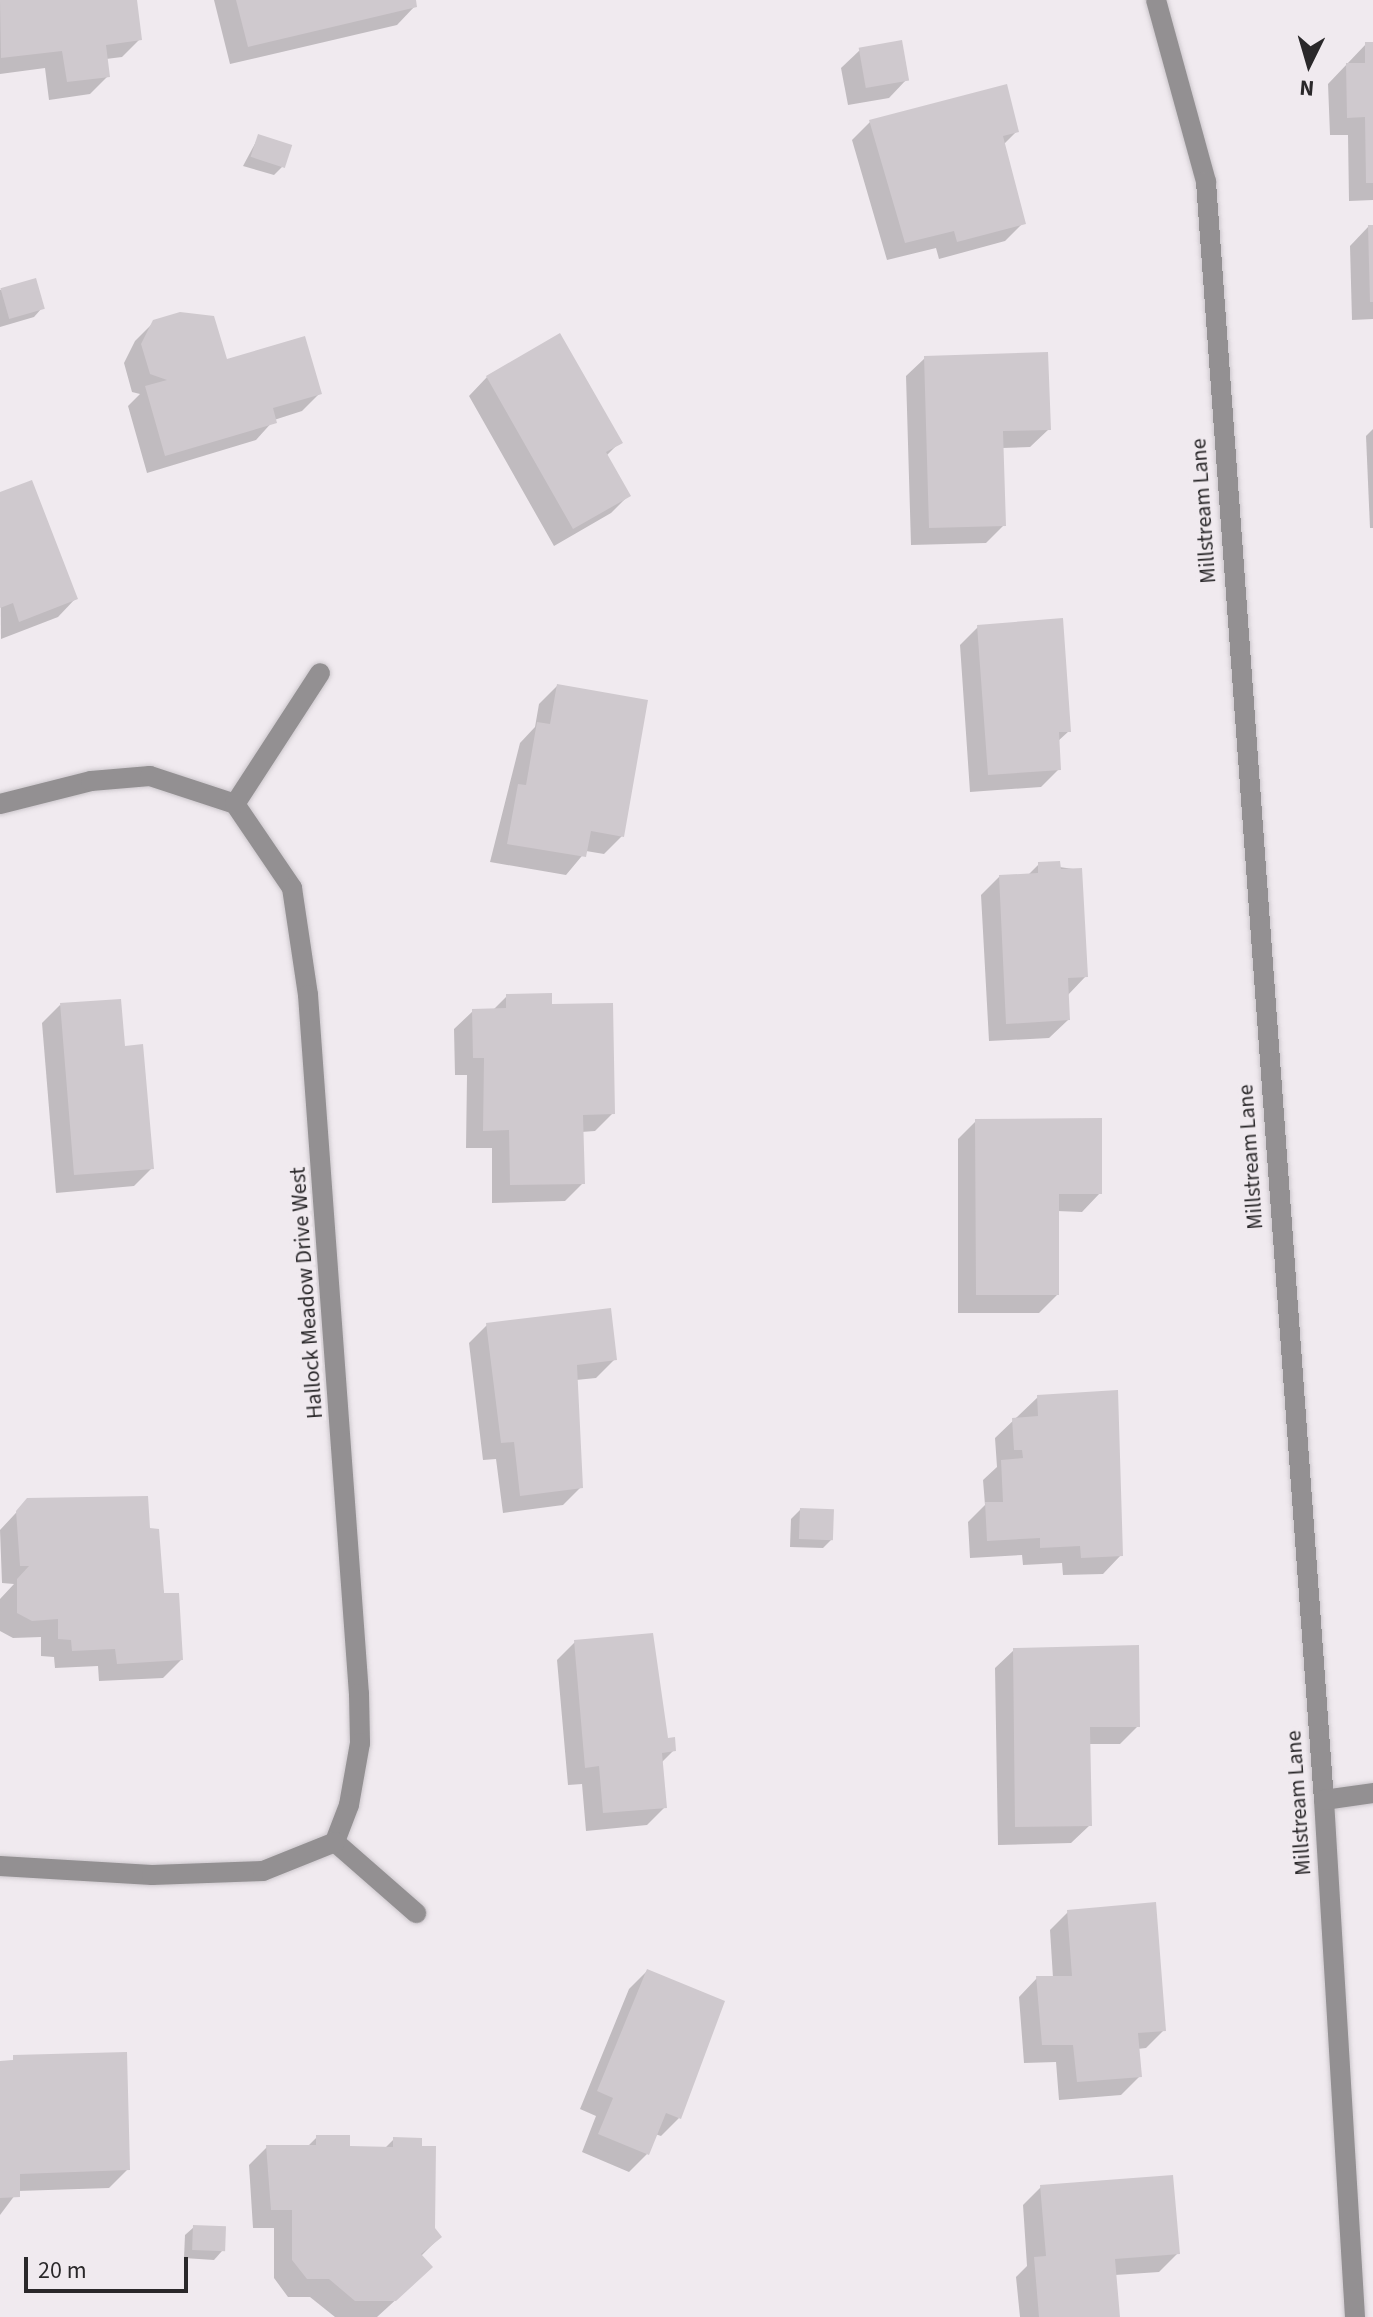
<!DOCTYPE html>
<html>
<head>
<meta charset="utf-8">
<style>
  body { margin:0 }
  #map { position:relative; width:1373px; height:2317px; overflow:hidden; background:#f0eaef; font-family:"Source Sans 3",sans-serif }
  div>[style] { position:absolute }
  .shadow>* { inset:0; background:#0003 }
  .building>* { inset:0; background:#cfc9ce; transform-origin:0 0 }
  .roads { filter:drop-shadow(0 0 2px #ccc7cc) drop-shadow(0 0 2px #ccc7cc) }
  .minor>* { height:20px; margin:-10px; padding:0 10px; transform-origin:10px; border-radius:10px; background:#939092 }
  span { translate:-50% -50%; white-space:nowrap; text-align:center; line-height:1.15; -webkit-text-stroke:8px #f0eaef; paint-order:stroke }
  .street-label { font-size:22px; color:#2a282a }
  .north { position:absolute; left:1269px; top:24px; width:80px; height:80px; -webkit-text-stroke:6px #f0eaef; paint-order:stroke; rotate:185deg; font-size:22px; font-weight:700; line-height:32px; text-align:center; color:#2a282a }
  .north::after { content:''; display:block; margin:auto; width:28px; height:36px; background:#2a282a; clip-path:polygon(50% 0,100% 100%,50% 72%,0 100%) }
  .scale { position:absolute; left:24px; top:2257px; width:164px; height:36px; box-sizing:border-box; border:4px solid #2a282a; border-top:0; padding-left:10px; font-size:24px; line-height:28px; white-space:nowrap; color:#2a282a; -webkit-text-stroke:6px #f0eaef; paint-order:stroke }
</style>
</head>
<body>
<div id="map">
  <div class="shadow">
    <i style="clip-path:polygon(0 0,135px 0,140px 39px,122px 57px,106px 59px,108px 76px,90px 94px,49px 100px,45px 68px,0 74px)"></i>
    <i style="clip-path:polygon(214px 0,414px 0,415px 6px,397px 25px,230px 64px)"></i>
    <i style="clip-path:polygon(1366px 44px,1373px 44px,1373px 200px,1349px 201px,1348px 135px,1330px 135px,1328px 84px)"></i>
    <i style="clip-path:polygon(860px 50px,907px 79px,889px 98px,848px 105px,841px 68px)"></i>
    <i style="clip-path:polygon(870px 122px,1017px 131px,1003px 145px,1023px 223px,1005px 241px,939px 259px,936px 248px,887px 260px,852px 140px)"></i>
    <i style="clip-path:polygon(259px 136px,283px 166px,274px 175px,243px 166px)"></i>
    <i style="clip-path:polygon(1368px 227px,1373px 227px,1373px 319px,1352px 320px,1350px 246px)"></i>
    <i style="clip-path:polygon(34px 280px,42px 308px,34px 317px,0 327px,0 290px)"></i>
    <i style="clip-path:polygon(154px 322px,226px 361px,320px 393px,302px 411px,274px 420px,256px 440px,147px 473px,128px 406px,140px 394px,132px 392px,124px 363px,135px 341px)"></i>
    <i style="clip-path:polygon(925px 358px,1049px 429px,1030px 447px,1002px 448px,1004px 525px,986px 543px,911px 545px,906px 376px)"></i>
    <i style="clip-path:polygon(487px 377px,620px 442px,606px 456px,629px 495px,611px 513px,554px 546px,469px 396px)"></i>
    <i style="clip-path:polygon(1373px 429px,1373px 528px,1370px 528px,1366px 436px)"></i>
    <i style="clip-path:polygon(0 494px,76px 598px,58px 617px,1px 639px)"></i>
    <i style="clip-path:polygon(978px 627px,1069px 731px,1057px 742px,1059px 769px,1041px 787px,970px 792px,960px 645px)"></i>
    <i style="clip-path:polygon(557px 686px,622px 836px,604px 854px,586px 851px,566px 875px,490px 862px,520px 743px,535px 727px,539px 704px)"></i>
    <i style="clip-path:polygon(1039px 864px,1080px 870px,1086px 976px,1067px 996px,1068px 1020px,1049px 1038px,989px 1041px,981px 895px,999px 877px,1027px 876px)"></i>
    <i style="clip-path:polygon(507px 996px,550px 1006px,613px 1113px,595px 1131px,581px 1132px,583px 1183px,565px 1201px,492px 1203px,492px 1148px,466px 1148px,467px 1075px,455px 1075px,454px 1029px,473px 1011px,492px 1011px)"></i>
    <i style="clip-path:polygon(60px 1005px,123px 1048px,152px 1168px,134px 1186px,56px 1193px,42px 1023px)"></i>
    <i style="clip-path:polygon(976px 1121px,1100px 1193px,1082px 1212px,1057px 1211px,1057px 1295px,1039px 1313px,958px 1313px,958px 1139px)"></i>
    <i style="clip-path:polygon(487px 1325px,615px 1359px,596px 1378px,576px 1380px,581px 1487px,563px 1505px,503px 1513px,496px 1459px,483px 1460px,469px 1343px)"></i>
    <i style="clip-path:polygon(1038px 1397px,1121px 1555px,1103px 1574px,1063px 1575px,1062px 1563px,1023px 1565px,1022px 1555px,970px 1558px,968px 1522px,985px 1505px,983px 1480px,997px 1467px,995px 1438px)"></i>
    <i style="clip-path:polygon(28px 1500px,148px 1530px,181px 1660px,163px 1678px,99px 1681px,98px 1666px,55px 1668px,54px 1657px,41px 1656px,41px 1637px,13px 1638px,0 1631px,0 1599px,14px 1584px,2px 1583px,0 1530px)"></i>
    <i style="clip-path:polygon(800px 1510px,832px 1539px,823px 1548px,790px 1547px,791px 1519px)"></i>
    <i style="clip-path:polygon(575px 1642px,674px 1750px,661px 1763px,665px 1807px,647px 1825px,586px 1831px,582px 1784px,568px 1785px,557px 1660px)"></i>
    <i style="clip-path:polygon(1014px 1650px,1138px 1726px,1120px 1744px,1088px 1744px,1090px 1825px,1071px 1843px,998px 1845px,995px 1668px)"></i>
    <i style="clip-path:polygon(1068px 1912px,1164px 2030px,1146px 2048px,1137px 2049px,1140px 2076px,1121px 2095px,1059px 2100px,1056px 2062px,1024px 2063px,1019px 1997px,1037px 1978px,1053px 1978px,1050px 1930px)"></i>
    <i style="clip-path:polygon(647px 1971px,679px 2118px,661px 2136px,655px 2134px,647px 2154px,629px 2172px,582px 2152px,596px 2116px,580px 2109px,629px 1989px)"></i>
    <i style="clip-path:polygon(125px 2054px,127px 2170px,109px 2188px,18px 2191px,0 2215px,0 2061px)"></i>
    <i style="clip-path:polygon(317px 2137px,348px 2148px,384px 2149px,394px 2139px,420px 2148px,433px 2229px,440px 2237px,421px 2256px,412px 2285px,377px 2317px,335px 2317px,310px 2297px,288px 2297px,274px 2278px,274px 2228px,253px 2228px,249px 2165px,267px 2147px,307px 2147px)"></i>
    <i style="clip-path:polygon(1041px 2187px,1178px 2253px,1159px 2272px,1115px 2275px,1118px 2317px,1020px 2317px,1016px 2277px,1027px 2266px,1023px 2205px)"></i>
    <i style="clip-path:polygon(194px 2227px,222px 2251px,214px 2260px,184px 2258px,185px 2235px)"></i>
  </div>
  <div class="building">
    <i style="clip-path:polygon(0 0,137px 0,142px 40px,106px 45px,110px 77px,67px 82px,62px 51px,1px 58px)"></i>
    <i style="clip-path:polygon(236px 0,416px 0,417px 7px,248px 47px)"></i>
    <i style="left:902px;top:40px;width:41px;height:44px;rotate:80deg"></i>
    <i style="clip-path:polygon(1365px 42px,1373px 42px,1373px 183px,1366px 183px,1365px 117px,1347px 118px,1346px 63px,1365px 63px)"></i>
    <i style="clip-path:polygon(1007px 84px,1019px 132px,1003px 136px,1026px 224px,957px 242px,954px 231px,905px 243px,869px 120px)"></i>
    <i style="left:258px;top:134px;width:36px;height:24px;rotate:18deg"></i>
    <i style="clip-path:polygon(1368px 225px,1373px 225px,1373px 302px,1370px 302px)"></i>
    <i style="left:36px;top:278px;width:32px;height:37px;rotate:74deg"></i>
    <i style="clip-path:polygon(180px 312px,214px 316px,227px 359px,305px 336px,322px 394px,273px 408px,277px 423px,165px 456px,145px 386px,167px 380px,150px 374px,141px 344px,153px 320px)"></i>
    <i style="clip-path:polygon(560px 333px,623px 443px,606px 452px,631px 496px,573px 529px,486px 376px)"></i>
    <i style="clip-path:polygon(1048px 352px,1051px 430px,1003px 431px,1006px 526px,929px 528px,924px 356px)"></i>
    <i style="clip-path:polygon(32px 480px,78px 599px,19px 622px,13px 603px,0 608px,0 492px)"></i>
    <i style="clip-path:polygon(1063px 618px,1071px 732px,1059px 732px,1061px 770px,988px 775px,977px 625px)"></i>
    <i style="clip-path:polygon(557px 684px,648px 700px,624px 837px,591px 831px,586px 857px,507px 844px,518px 784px,526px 785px,537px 722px,550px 724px)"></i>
    <i style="clip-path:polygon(1060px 861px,1061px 869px,1082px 868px,1088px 977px,1068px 978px,1070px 1020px,1006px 1024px,999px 875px,1038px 873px,1038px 862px)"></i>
    <i style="clip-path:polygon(552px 993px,552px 1004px,613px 1003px,615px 1114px,583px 1115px,585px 1184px,510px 1185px,509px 1130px,483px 1131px,484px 1058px,473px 1058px,472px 1009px,506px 1008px,506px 994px)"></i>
    <i style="clip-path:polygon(121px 999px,125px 1046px,143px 1044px,154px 1169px,74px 1175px,60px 1003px)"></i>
    <i style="clip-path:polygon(1102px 1118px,1102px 1194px,1059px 1194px,1059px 1295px,976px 1295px,975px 1119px)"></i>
    <i style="clip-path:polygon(611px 1308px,617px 1360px,577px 1365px,583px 1488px,520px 1496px,514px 1442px,501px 1443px,486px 1323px)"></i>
    <i style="clip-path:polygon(1118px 1390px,1123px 1556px,1081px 1558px,1080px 1546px,1040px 1548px,1040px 1538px,987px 1541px,985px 1502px,1003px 1502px,1001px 1460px,1023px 1458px,1022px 1450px,1014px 1450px,1012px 1418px,1038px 1416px,1037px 1395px)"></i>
    <i style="clip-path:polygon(148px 1496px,150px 1528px,159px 1529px,164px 1593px,179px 1593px,183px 1660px,117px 1664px,115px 1649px,72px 1651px,71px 1640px,58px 1639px,58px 1619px,32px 1621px,17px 1613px,17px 1579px,29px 1566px,20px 1566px,16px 1511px,27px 1498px)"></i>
    <i style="left:800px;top:1508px;width:34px;height:31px;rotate:2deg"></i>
    <i style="clip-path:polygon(653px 1633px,668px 1738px,675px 1737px,676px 1751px,662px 1753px,667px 1808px,603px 1813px,599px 1766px,585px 1768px,574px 1640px)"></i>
    <i style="clip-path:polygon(1139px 1645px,1140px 1727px,1090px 1727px,1092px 1826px,1015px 1827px,1013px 1648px)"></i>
    <i style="clip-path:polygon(1156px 1902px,1166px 2031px,1138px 2033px,1142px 2077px,1077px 2082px,1073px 2045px,1042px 2045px,1036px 1976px,1072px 1976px,1067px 1910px)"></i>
    <i style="clip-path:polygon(647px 1969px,725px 2001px,681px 2119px,666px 2113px,649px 2155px,598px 2134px,613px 2098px,597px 2091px)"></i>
    <i style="clip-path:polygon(127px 2052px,130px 2170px,20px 2174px,20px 2197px,0 2198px,0 2061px,13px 2061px,13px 2055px)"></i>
    <i style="clip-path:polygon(316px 2135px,350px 2135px,350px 2146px,393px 2147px,393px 2137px,422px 2138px,422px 2146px,436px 2146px,435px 2228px,442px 2237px,421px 2254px,433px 2267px,396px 2301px,355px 2301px,329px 2279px,307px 2279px,292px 2260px,292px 2210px,271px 2210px,266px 2145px,316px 2145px)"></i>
    <i style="clip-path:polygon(1173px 2175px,1180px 2254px,1115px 2259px,1120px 2317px,1039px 2317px,1034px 2257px,1046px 2256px,1040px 2185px)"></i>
    <i style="left:193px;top:2225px;width:33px;height:25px;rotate:2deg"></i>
  </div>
  <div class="roads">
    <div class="minor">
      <i style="left:1156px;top:0;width:189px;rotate:74.6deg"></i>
      <i style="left:1206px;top:182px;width:1622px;rotate:85.83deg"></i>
      <i style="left:1324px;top:1800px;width:518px;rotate:86.57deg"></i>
      <i style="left:0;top:804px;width:94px;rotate:-14.2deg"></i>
      <i style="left:91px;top:781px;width:59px;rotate:-4.8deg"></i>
      <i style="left:150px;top:776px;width:89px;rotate:18.2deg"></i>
      <i style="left:235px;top:804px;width:102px;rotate:55.8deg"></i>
      <i style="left:292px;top:888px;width:108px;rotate:81.5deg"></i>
      <i style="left:308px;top:995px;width:701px;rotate:85.83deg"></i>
      <i style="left:359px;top:1694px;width:49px;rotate:88.8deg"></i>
      <i style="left:360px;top:1743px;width:63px;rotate:100.1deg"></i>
      <i style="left:349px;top:1805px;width:40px;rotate:111deg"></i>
      <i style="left:235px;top:804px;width:156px;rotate:-57deg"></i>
      <i style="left:1324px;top:1800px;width:49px;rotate:-8.1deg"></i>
      <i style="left:335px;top:1842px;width:108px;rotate:41.2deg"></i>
      <i style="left:0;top:1866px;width:152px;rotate:3.4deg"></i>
      <i style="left:152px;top:1875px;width:111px;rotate:-2.1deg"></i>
      <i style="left:263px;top:1871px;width:78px;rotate:-21.9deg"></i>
    </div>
  </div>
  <div class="street-label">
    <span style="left:1204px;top:511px;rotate:-94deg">Millstream Lane</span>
    <span style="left:1251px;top:1157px;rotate:-94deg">Millstream Lane</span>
    <span style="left:307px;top:1293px;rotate:-94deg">Hallock Meadow Drive West</span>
    <span style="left:1299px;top:1803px;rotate:-94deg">Millstream Lane</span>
  </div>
  <div class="north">N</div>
  <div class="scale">20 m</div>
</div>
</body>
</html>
